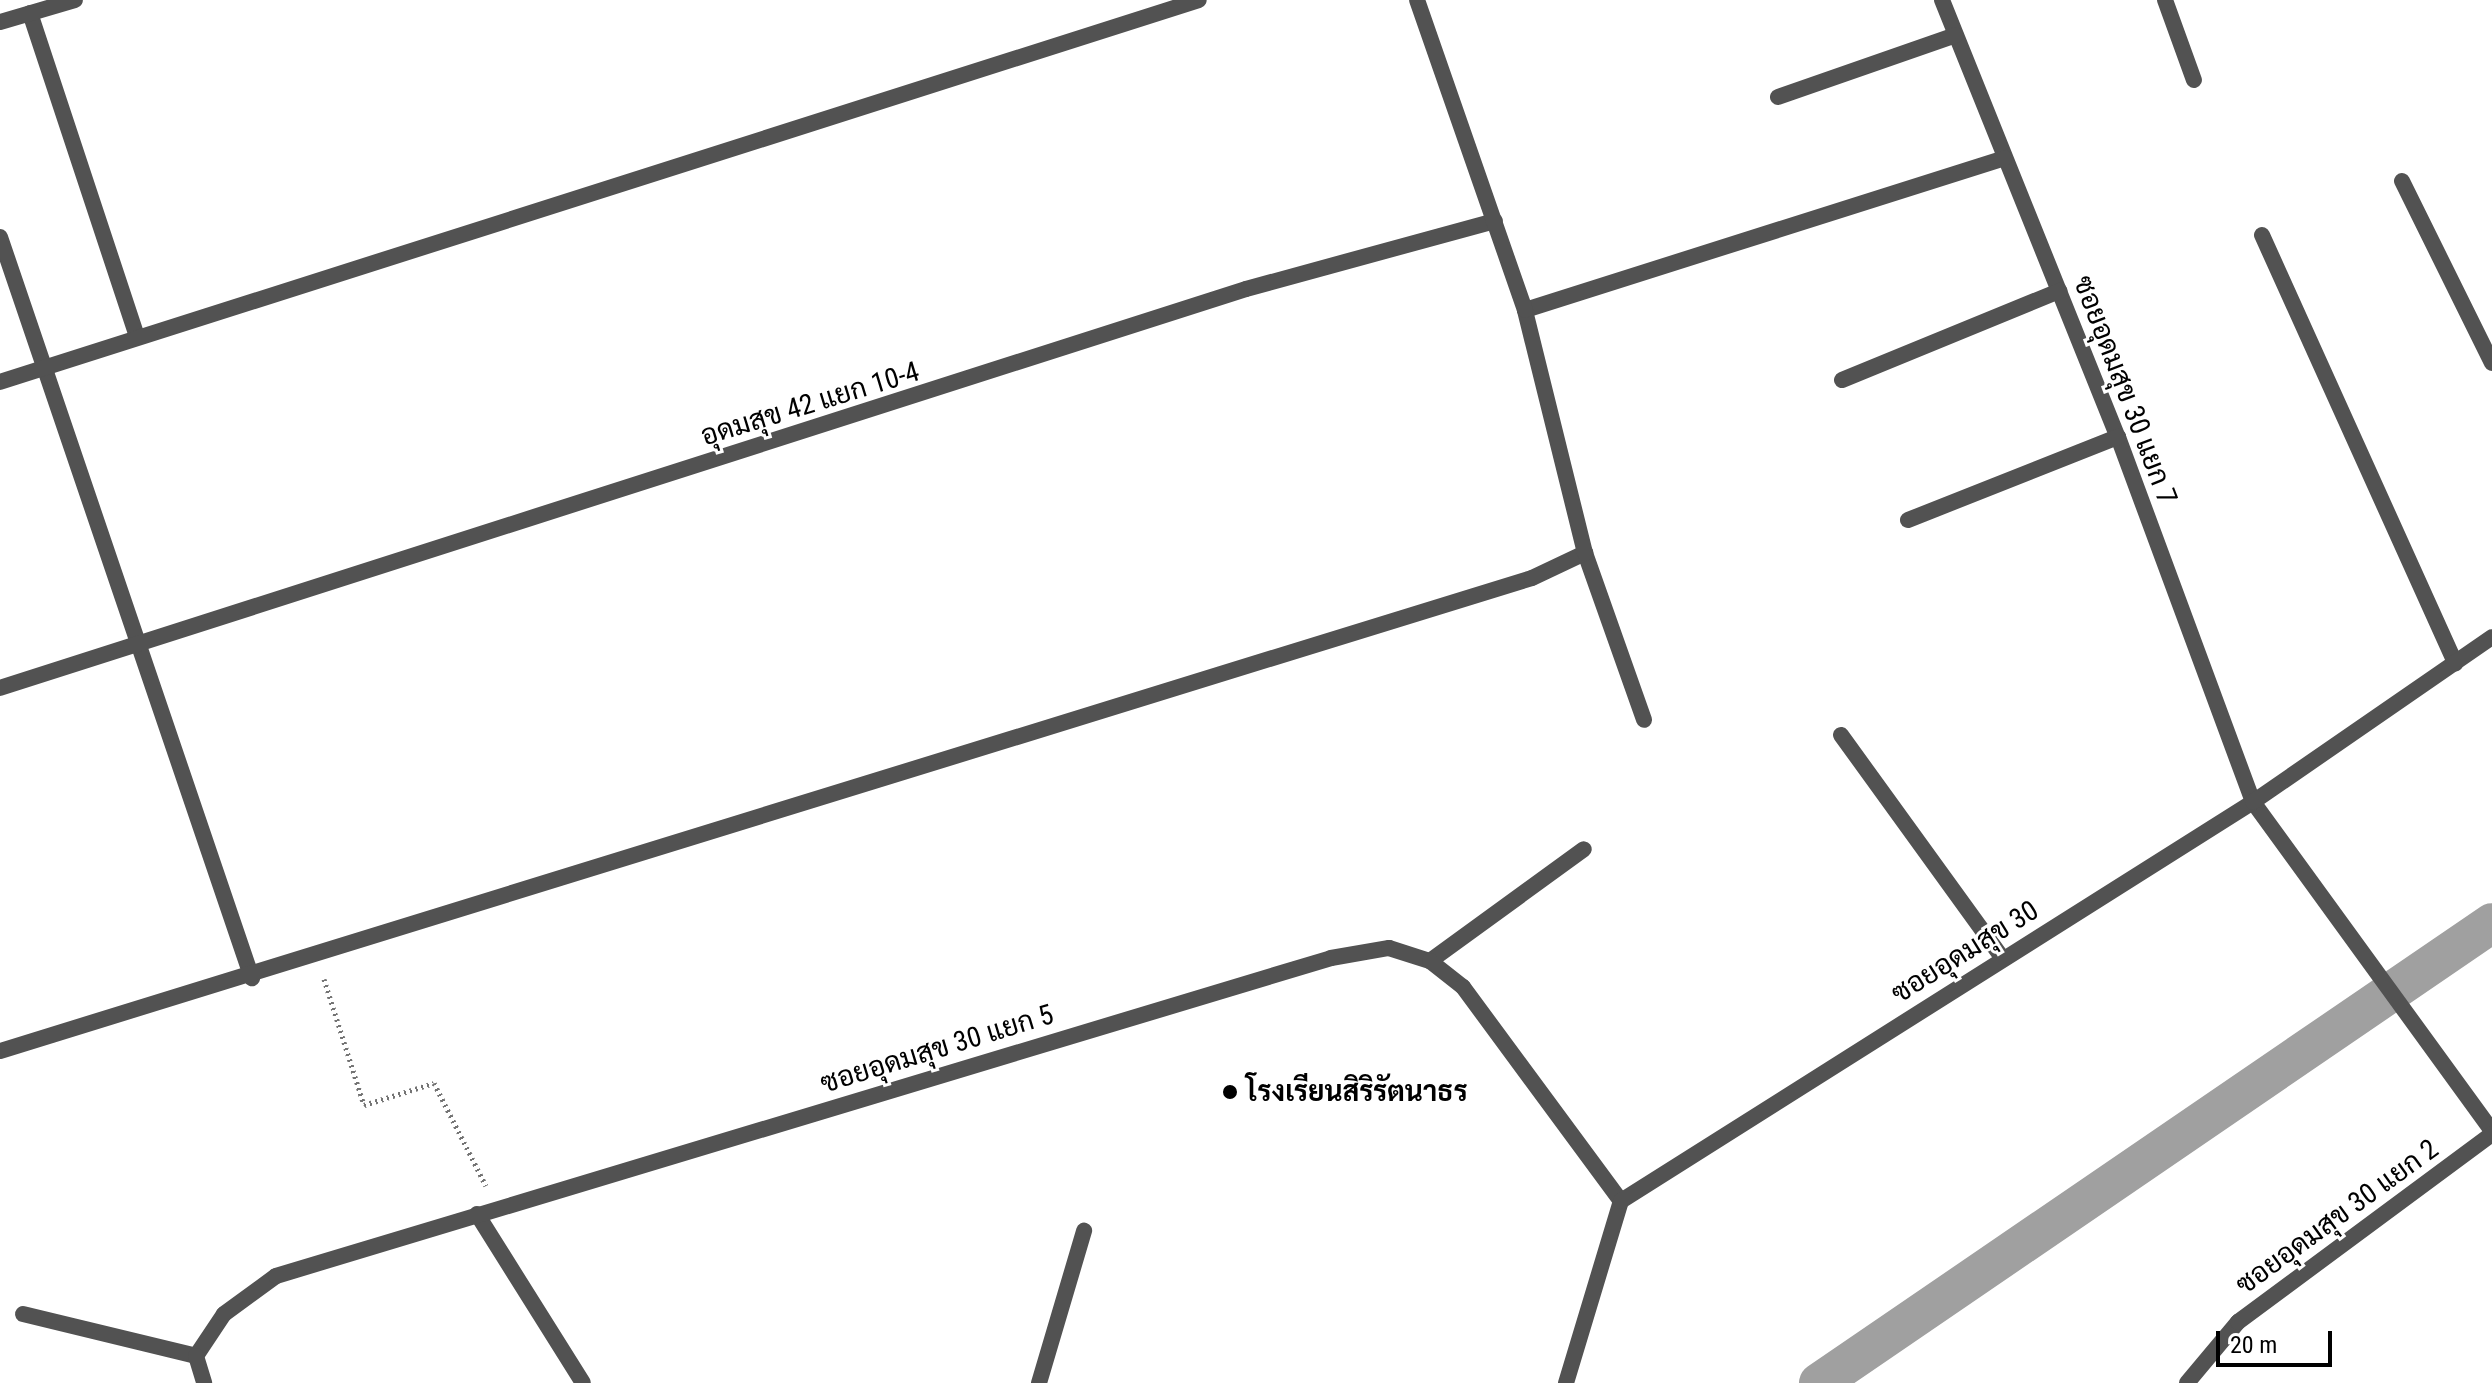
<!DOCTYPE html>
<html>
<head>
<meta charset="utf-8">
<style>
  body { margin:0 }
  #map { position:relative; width:2492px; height:1383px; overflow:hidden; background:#fff; font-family:"Roboto Condensed",Sarabun,sans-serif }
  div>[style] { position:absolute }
  .canal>* { height:40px; margin:-20px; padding:0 20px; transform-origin:20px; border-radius:20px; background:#a0a0a0 }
  .path>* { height:5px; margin-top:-2.5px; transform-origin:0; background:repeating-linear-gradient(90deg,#747474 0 2px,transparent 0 6px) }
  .service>* { height:16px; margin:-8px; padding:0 8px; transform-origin:8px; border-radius:8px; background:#525252 }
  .minor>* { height:16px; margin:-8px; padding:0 8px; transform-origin:8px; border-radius:8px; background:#525252 }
  .dots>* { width:22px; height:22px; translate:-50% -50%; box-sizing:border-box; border:4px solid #fff; border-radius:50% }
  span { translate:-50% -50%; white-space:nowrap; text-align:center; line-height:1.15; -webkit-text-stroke:6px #fff; paint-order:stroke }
  .street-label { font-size:28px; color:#000 }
  .poi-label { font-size:28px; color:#000; font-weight:700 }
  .left { translate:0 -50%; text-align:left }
  .scale { position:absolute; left:2216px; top:1331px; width:116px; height:36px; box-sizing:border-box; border:4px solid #000; border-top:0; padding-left:10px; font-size:24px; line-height:28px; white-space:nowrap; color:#000; -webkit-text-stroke:6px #fff; paint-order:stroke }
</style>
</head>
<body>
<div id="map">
  <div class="canal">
    <i style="left:1819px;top:1383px;width:815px;rotate:-34.35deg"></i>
  </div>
  <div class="path">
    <i style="left:324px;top:979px;width:132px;rotate:72.4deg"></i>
    <i style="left:364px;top:1105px;width:73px;rotate:-17.4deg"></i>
    <i style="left:434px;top:1083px;width:115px;rotate:63.2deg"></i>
  </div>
  <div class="service">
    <i style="left:1585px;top:553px;width:177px;rotate:70.5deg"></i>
    <i style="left:1039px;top:1383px;width:159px;rotate:-73.5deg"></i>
  </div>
  <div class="minor">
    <i style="left:1942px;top:0;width:471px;rotate:68.1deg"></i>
    <i style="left:2118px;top:437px;width:389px;rotate:69.7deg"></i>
    <i style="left:2253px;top:802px;width:407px;rotate:54deg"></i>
    <i style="left:2165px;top:0;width:85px;rotate:70.1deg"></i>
    <i style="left:30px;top:13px;width:341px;rotate:71.7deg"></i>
    <i style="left:0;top:22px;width:78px;rotate:-16.3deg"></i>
    <i style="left:1778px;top:97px;width:188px;rotate:-19.2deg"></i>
    <i style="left:2402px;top:181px;width:203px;rotate:63.7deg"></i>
    <i style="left:2262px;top:235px;width:470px;rotate:65.7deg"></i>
    <i style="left:0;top:237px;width:783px;rotate:71.22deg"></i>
    <i style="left:1525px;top:310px;width:503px;rotate:-17.57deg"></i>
    <i style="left:1842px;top:380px;width:235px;rotate:-22.3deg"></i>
    <i style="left:0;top:382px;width:1258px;rotate:-17.67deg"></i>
    <i style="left:1908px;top:520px;width:226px;rotate:-21.6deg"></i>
    <i style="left:0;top:688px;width:1308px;rotate:-17.76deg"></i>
    <i style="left:1246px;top:289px;width:258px;rotate:-15.3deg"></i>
    <i style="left:1841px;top:735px;width:276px;rotate:54.1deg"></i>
    <i style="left:1430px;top:961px;width:190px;rotate:-36deg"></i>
    <i style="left:0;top:1051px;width:1603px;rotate:-17.16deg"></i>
    <i style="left:1532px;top:578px;width:59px;rotate:-25.3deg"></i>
    <i style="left:1585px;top:553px;width:250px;rotate:-103.9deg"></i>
    <i style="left:1525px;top:310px;width:328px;rotate:-109.2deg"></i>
    <i style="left:477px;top:1214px;width:199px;rotate:57.9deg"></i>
    <i style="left:23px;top:1314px;width:178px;rotate:13.6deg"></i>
    <i style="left:196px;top:1356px;width:50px;rotate:-56.3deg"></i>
    <i style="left:224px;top:1314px;width:64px;rotate:-36.2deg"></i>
    <i style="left:276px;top:1276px;width:1102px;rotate:-16.77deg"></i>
    <i style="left:1331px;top:958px;width:59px;rotate:-9.8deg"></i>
    <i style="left:1389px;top:948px;width:43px;rotate:17.6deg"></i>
    <i style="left:1430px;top:961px;width:42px;rotate:38.2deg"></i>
    <i style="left:1463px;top:987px;width:266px;rotate:53.6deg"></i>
    <i style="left:196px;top:1356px;width:28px;rotate:73deg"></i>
    <i style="left:1566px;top:1383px;width:190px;rotate:-73.2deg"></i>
    <i style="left:1621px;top:1201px;width:747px;rotate:-32.27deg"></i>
    <i style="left:2253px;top:802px;width:290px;rotate:-34.6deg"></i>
    <i style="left:2187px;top:1383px;width:80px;rotate:-50.1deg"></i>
    <i style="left:2238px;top:1322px;width:316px;rotate:-36.5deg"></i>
  </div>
  <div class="dots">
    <i style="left:1230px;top:1092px;background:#000"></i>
  </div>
  <div class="street-label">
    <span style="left:2125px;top:390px;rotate:69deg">ซอยอุดมสุข 30 แยก 7</span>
    <span style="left:810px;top:404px;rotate:-17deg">อุดมสุข 42 แยก 10-4</span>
    <span style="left:1965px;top:952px;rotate:-32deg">ซอยอุดมสุข 30</span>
    <span style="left:937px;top:1049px;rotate:-17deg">ซอยอุดมสุข 30 แยก 5</span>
    <span style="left:2337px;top:1217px;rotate:-36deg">ซอยอุดมสุข 30 แยก 2</span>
  </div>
  <div class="poi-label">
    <span class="left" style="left:1246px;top:1092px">โรงเรียนสิริรัตนาธร</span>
  </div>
  <div class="scale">20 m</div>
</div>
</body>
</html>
